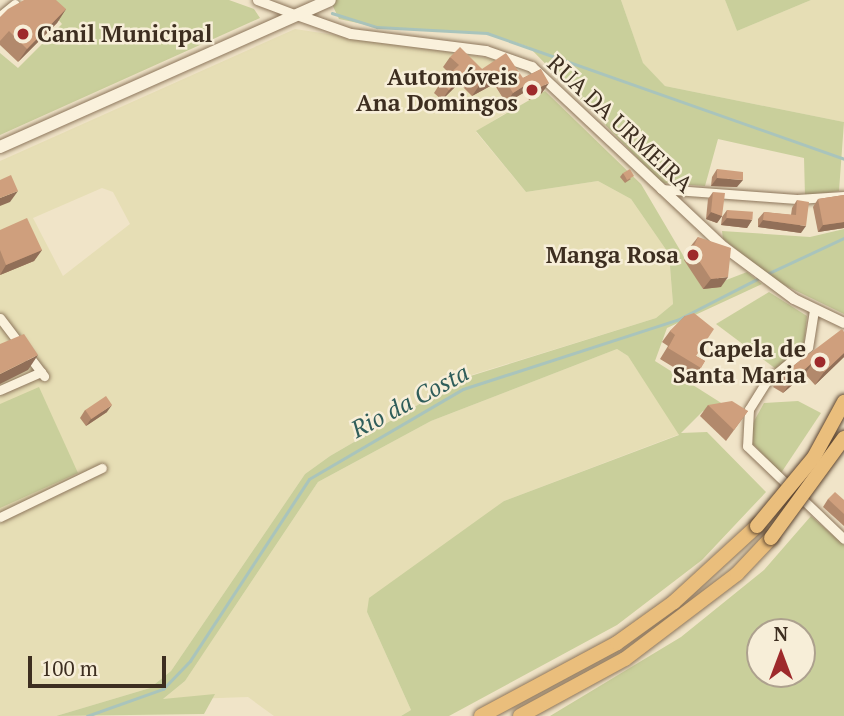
<!DOCTYPE html>
<html>
<head>
<meta charset="utf-8">
<style>
  body { margin:0 }
  #map { position:relative; width:844px; height:716px; overflow:hidden; background:#f0e4c8; font-family:"PT Serif",serif }
  div>[style] { position:absolute }
  .farmland>* { inset:0; background:#e6deb5 }
  .green>* { inset:0; background:#c9cf9b }
  .stream>* { height:2.5px; margin:-1.25px; padding:0 1.25px; transform-origin:1.25px; border-radius:1.25px; background:#a9c4bc }
  .roads { filter:drop-shadow(0 0 2px #8d765c) drop-shadow(0 0 2px #8d765c) }
  .minor>* { height:9px; margin:-4.5px; padding:0 4.5px; transform-origin:4.5px; border-radius:4.5px; background:#faf1dc }
  .tertiary>* { height:10px; margin:-5px; padding:0 5px; transform-origin:5px; border-radius:5px; background:#faf1dc }
  .secondary>* { height:12px; margin:-6px; padding:0 6px; transform-origin:6px; border-radius:6px; background:#faf1dc }
  .trunk>* { height:14px; margin:-7px; padding:0 7px; transform-origin:7px; border-radius:7px; background:#eabe7c }
  .bridges { filter:drop-shadow(0 0 2px #5b4430) drop-shadow(0 0 2px #5b4430) }
  .trunk-bridge>* { height:14px; margin:-7px; padding:0 7px; transform-origin:7px; border-radius:7px; background:#eabe7c }
  .wall>* { inset:0; background:#b2896c }
  .shaded-wall>* { inset:0; background:#916f58 }
  .building>* { inset:0; background:#cf9f7d; transform-origin:0 0 }
  .dots>* { width:19px; height:19px; translate:-50% -50%; box-sizing:border-box; border:4px solid #f7eed8; border-radius:50% }
  span { translate:-50% -50%; white-space:nowrap; text-align:center; line-height:1.15; -webkit-text-stroke:5px #f7eed8; paint-order:stroke }
  .poi-label { font-size:23px; color:#3d2e20; font-weight:700 }
  .left { translate:0 -50%; text-align:left }
  .right { translate:-100% -50%; text-align:right }
  .street-label { font-size:23px; color:#3d2e20 }
  .water-label { font-size:24px; color:#2f5d5a; font-style:italic }
  .north { position:absolute; left:746px; top:618px; width:70px; height:70px; box-sizing:border-box; background:#f7eed8; border:2px solid #ada18e; border-radius:50%; rotate:0deg; font-size:19px; font-weight:700; line-height:28px; text-align:center; color:#3d2e20 }
  .north::after { content:''; display:block; margin:auto; width:24px; height:32px; background:#9e2a2b; clip-path:polygon(50% 0,100% 100%,50% 72%,0 100%) }
  .scale { position:absolute; left:28px; top:656px; width:138px; height:32px; box-sizing:border-box; border:4px solid #3d2e20; border-top:0; padding-left:9px; font-size:21px; line-height:24px; white-space:nowrap; color:#3d2e20; -webkit-text-stroke:5px #f7eed8; paint-order:stroke }
</style>
</head>
<body>
<div id="map">
  <div class="farmland">
    <i style="clip-path:polygon(621px 0,725px 0,737px 31px,811px 0,844px 0,844px 122px,665px 86px,643px 64px)"></i>
    <i style="clip-path:polygon(evenodd,295px 29px,501px 60px,483px 83px,487px 88px,494px 84px,510px 110px,476px 132px,526px 192px,598px 181px,631px 199px,669px 254px,673px 304px,656px 318px,465px 377px,330px 456px,305px 474px,171px 671px,150px 688px,56px 716px,0 716px,0 161px,295px 29px,102px 188px,113px 192px,130px 224px,63px 276px,33px 218px,102px 188px)"></i>
    <i style="clip-path:polygon(617px 349px,628px 356px,680px 434px,504px 501px,367px 612px,411px 710px,401px 716px,274px 716px,248px 697px,162px 700px,185px 681px,318px 482px,431px 421px)"></i>
  </div>
  <div class="green">
    <i style="clip-path:polygon(42px 0,229px 0,254px 9px,260px 18px,0 135px,0 53px,18px 68px,62px 24px)"></i>
    <i style="clip-path:polygon(330px 0,621px 0,643px 63px,665px 86px,844px 122px,839px 191px,805px 196px,804px 158px,718px 139px,705px 186px,662px 183px,529px 47px,487px 33px,377px 27px,339px 19px)"></i>
    <i style="clip-path:polygon(725px 0,811px 0,737px 31px)"></i>
    <i style="clip-path:polygon(545px 91px,641px 184px,703px 289px,747px 272px,762px 284px,667px 328px,655px 361px,726px 406px,703px 411px,681px 433px,707px 432px,766px 492px,702px 560px,617px 625px,449px 716px,401px 716px,411px 710px,367px 612px,369px 598px,504px 501px,679px 435px,628px 356px,617px 349px,431px 421px,318px 482px,185px 681px,163px 699px,215px 694px,204px 714px,56px 716px,150px 688px,171px 671px,305px 474px,330px 456px,464px 378px,656px 318px,673px 304px,669px 254px,631px 199px,598px 181px,526px 192px,476px 131px)"></i>
    <i style="clip-path:polygon(844px 229px,844px 314px,778px 282px,723px 239px,722px 231px,810px 237px)"></i>
    <i style="clip-path:polygon(769px 292px,807px 316px,804px 344px,776px 369px,716px 324px)"></i>
    <i style="clip-path:polygon(39px 387px,78px 473px,0 508px,0 404px)"></i>
    <i style="clip-path:polygon(798px 401px,821px 413px,781px 473px,753px 444px,753px 423px,764px 403px)"></i>
    <i style="clip-path:polygon(evenodd,811px 516px,844px 545px,844px 716px,550px 716px,681px 637px,764px 570px,811px 516px,802px 632px,802px 674px,760px 674px,760px 632px,802px 632px)"></i>
  </div>
  <div class="stream">
    <i style="left:332px;top:13px;width:47px;rotate:17.3deg"></i>
    <i style="left:377px;top:27px;width:110px;rotate:3.1deg"></i>
    <i style="left:487px;top:33px;width:379px;rotate:19.4deg"></i>
    <i style="left:765px;top:275px;width:87px;rotate:-25.1deg"></i>
    <i style="left:87px;top:716px;width:81px;rotate:-19.6deg"></i>
    <i style="left:163px;top:689px;width:39px;rotate:-46deg"></i>
    <i style="left:190px;top:661px;width:217px;rotate:-56.8deg"></i>
    <i style="left:309px;top:479px;width:178px;rotate:-30.3deg"></i>
    <i style="left:463px;top:389px;width:225px;rotate:-17.9deg"></i>
    <i style="left:677px;top:320px;width:92px;rotate:-27.1deg"></i>
  </div>
  <div class="roads">
    <div class="minor">
      <i style="left:257px;top:0;width:43px;rotate:20.6deg"></i>
      <i style="left:0;top:16px;width:19px;rotate:-39deg"></i>
      <i style="left:661px;top:189px;width:136px;rotate:4.2deg"></i>
      <i style="left:797px;top:199px;width:47px;rotate:-3.7deg"></i>
      <i style="left:814px;top:310px;width:37px;rotate:99deg"></i>
      <i style="left:808px;top:347px;width:55px;rotate:140.2deg"></i>
      <i style="left:766px;top:382px;width:32px;rotate:122deg"></i>
      <i style="left:749px;top:409px;width:37px;rotate:93deg"></i>
      <i style="left:747px;top:446px;width:134px;rotate:43.8deg"></i>
      <i style="left:0;top:318px;width:73px;rotate:52.8deg"></i>
      <i style="left:0;top:390px;width:45px;rotate:-23.7deg"></i>
      <i style="left:0;top:517px;width:113px;rotate:-25.7deg"></i>
    </div>
    <div class="tertiary">
      <i style="left:297px;top:15px;width:57px;rotate:19.4deg"></i>
      <i style="left:351px;top:34px;width:136px;rotate:7.2deg"></i>
      <i style="left:486px;top:51px;width:49px;rotate:19.2deg"></i>
      <i style="left:532px;top:67px;width:263px;rotate:43.2deg"></i>
      <i style="left:724px;top:247px;width:87px;rotate:36.6deg"></i>
      <i style="left:794px;top:299px;width:55px;rotate:25.6deg"></i>
    </div>
    <div class="secondary">
      <i style="left:0;top:147px;width:361px;rotate:-24deg"></i>
    </div>
    <div class="trunk">
      <i style="left:481px;top:716px;width:154px;rotate:-28.2deg"></i>
      <i style="left:617px;top:643px;width:70px;rotate:-35.7deg"></i>
      <i style="left:674px;top:602px;width:113px;rotate:-42.5deg"></i>
      <i style="left:520px;top:716px;width:119px;rotate:-28.5deg"></i>
      <i style="left:625px;top:659px;width:141px;rotate:-37.2deg"></i>
      <i style="left:737px;top:574px;width:50px;rotate:-46.6deg"></i>
    </div>
  </div>
  <div class="bridges">
    <div class="trunk-bridge">
      <i style="left:757px;top:526px;width:89px;rotate:-50.4deg"></i>
      <i style="left:814px;top:457px;width:63px;rotate:-61.4deg"></i>
      <i style="left:771px;top:538px;width:124px;rotate:-53.9deg"></i>
    </div>
  </div>
  <div class="wall">
    <i style="clip-path:polygon(66px 9px,57px 23px,18px 62px,0 45px,0 17px)"></i>
    <i style="clip-path:polygon(450px 57px,482px 69px,523px 78px,541px 69px,542px 93px,529px 100px,525px 92px,506px 103px,494px 84px,472px 96px,459px 83px,442px 100px,434px 93px,441px 82px,450px 74px,443px 67px)"></i>
    <i style="clip-path:polygon(717px 169px,737px 187px,711px 186px,712px 177px)"></i>
    <i style="clip-path:polygon(623px 173px,631px 179px,625px 183px,620px 177px)"></i>
    <i style="clip-path:polygon(713px 192px,722px 216px,717px 223px,706px 219px,708px 199px)"></i>
    <i style="clip-path:polygon(844px 195px,844px 228px,818px 232px,813px 207px,818px 199px)"></i>
    <i style="clip-path:polygon(797px 200px,801px 233px,758px 227px,758px 219px,764px 212px,791px 215px,792px 208px)"></i>
    <i style="clip-path:polygon(727px 210px,752px 220px,747px 228px,721px 225px,722px 217px)"></i>
    <i style="clip-path:polygon(0 230px,42px 250px,34px 261px,0 275px)"></i>
    <i style="clip-path:polygon(698px 237px,721px 287px,703px 289px,684px 260px,690px 247px)"></i>
    <i style="clip-path:polygon(685px 316px,696px 356px,705px 361px,693px 379px,660px 359px,668px 346px,662px 342px,670px 331px)"></i>
    <i style="clip-path:polygon(844px 332px,844px 357px,815px 385px,805px 374px,783px 393px,773px 387px,781px 375px)"></i>
    <i style="clip-path:polygon(708px 405px,748px 411px,726px 441px,700px 416px)"></i>
    <i style="clip-path:polygon(85px 410px,107px 412px,86px 426px,80px 418px)"></i>
    <i style="clip-path:polygon(828px 499px,844px 500px,844px 526px,823px 507px)"></i>
  </div>
  <div class="shaded-wall">
    <i style="clip-path:polygon(66px 9px,57px 23px,18px 62px,27px 49px)"></i>
    <i style="clip-path:polygon(466px 73px,459px 83px,442px 100px,449px 90px)"></i>
    <i style="clip-path:polygon(501px 74px,494px 84px,472px 96px,479px 86px)"></i>
    <i style="clip-path:polygon(532px 81px,525px 92px,506px 103px,513px 93px)"></i>
    <i style="clip-path:polygon(549px 83px,542px 93px,529px 100px,536px 89px)"></i>
    <i style="clip-path:polygon(717px 178px,743px 180px,737px 187px,711px 186px)"></i>
    <i style="clip-path:polygon(18px 191px,10px 202px,0 206px,0 198px)"></i>
    <i style="clip-path:polygon(711px 212px,722px 216px,717px 223px,706px 219px)"></i>
    <i style="clip-path:polygon(727px 218px,752px 220px,747px 228px,721px 225px)"></i>
    <i style="clip-path:polygon(763px 220px,806px 226px,801px 233px,758px 227px)"></i>
    <i style="clip-path:polygon(844px 222px,844px 228px,818px 232px,823px 225px)"></i>
    <i style="clip-path:polygon(42px 250px,34px 261px,0 275px,6px 265px)"></i>
    <i style="clip-path:polygon(728px 277px,721px 287px,703px 289px,711px 279px)"></i>
    <i style="clip-path:polygon(844px 353px,844px 357px,815px 385px,824px 372px)"></i>
    <i style="clip-path:polygon(38px 355px,28px 370px,0 384px,0 374px)"></i>
    <i style="clip-path:polygon(814px 361px,805px 374px,783px 393px,792px 381px)"></i>
    <i style="clip-path:polygon(112px 405px,107px 412px,86px 426px,91px 419px)"></i>
  </div>
  <div class="building">
    <i style="clip-path:polygon(24px 0,56px 0,66px 9px,27px 49px,9px 31px,0 41px,0 17px,8px 9px)"></i>
    <i style="clip-path:polygon(460px 47px,482px 69px,506px 53px,523px 78px,541px 69px,549px 83px,536px 89px,532px 81px,513px 93px,501px 74px,479px 86px,466px 73px,449px 90px,441px 82px,459px 65px,450px 57px)"></i>
    <i style="left:630px;top:169px;width:8px;height:8px;rotate:60deg"></i>
    <i style="clip-path:polygon(717px 169px,743px 172px,743px 180px,717px 178px)"></i>
    <i style="clip-path:polygon(11px 175px,18px 191px,0 198px,0 180px)"></i>
    <i style="clip-path:polygon(713px 192px,725px 193px,722px 216px,711px 212px)"></i>
    <i style="clip-path:polygon(844px 195px,844px 222px,823px 225px,818px 199px)"></i>
    <i style="clip-path:polygon(797px 200px,809px 202px,806px 226px,763px 220px,764px 212px,796px 215px)"></i>
    <i style="left:727px;top:210px;width:26px;height:8px;rotate:4deg"></i>
    <i style="clip-path:polygon(27px 218px,42px 250px,6px 265px,0 250px,0 230px)"></i>
    <i style="clip-path:polygon(698px 237px,731px 248px,728px 277px,711px 279px,692px 250px)"></i>
    <i style="clip-path:polygon(694px 313px,714px 329px,696px 356px,705px 361px,701px 368px,668px 348px,675px 335px,670px 331px,685px 316px)"></i>
    <i style="clip-path:polygon(842px 329px,844px 332px,844px 353px,824px 372px,814px 361px,792px 381px,781px 375px)"></i>
    <i style="clip-path:polygon(24px 334px,38px 355px,0 374px,0 344px)"></i>
    <i style="left:106px;top:396px;width:11px;height:25px;rotate:56deg"></i>
    <i style="clip-path:polygon(732px 401px,748px 411px,734px 430px,708px 405px)"></i>
    <i style="clip-path:polygon(835px 492px,844px 500px,844px 514px,828px 499px)"></i>
  </div>
  <div class="dots">
    <i style="left:23px;top:34px;background:#9e2a2b"></i>
    <i style="left:532px;top:90px;background:#9e2a2b"></i>
    <i style="left:693px;top:255px;background:#9e2a2b"></i>
    <i style="left:820px;top:362px;background:#9e2a2b"></i>
  </div>
  <div class="poi-label">
    <span class="left" style="left:37px;top:34px">Canil Municipal</span>
    <span class="right" style="left:518px;top:90px">Automóveis<br>Ana Domingos</span>
    <span class="right" style="left:679px;top:255px">Manga Rosa</span>
    <span class="right" style="left:806px;top:362px">Capela de<br>Santa Maria</span>
  </div>
  <div class="street-label">
    <span style="left:620px;top:124px;rotate:43deg">RUA DA URMEIRA</span>
  </div>
  <div class="water-label">
    <span style="left:410px;top:401px;rotate:-28deg">Rio da Costa</span>
  </div>
  <div class="north">N</div>
  <div class="scale">100 m</div>
</div>
</body>
</html>
